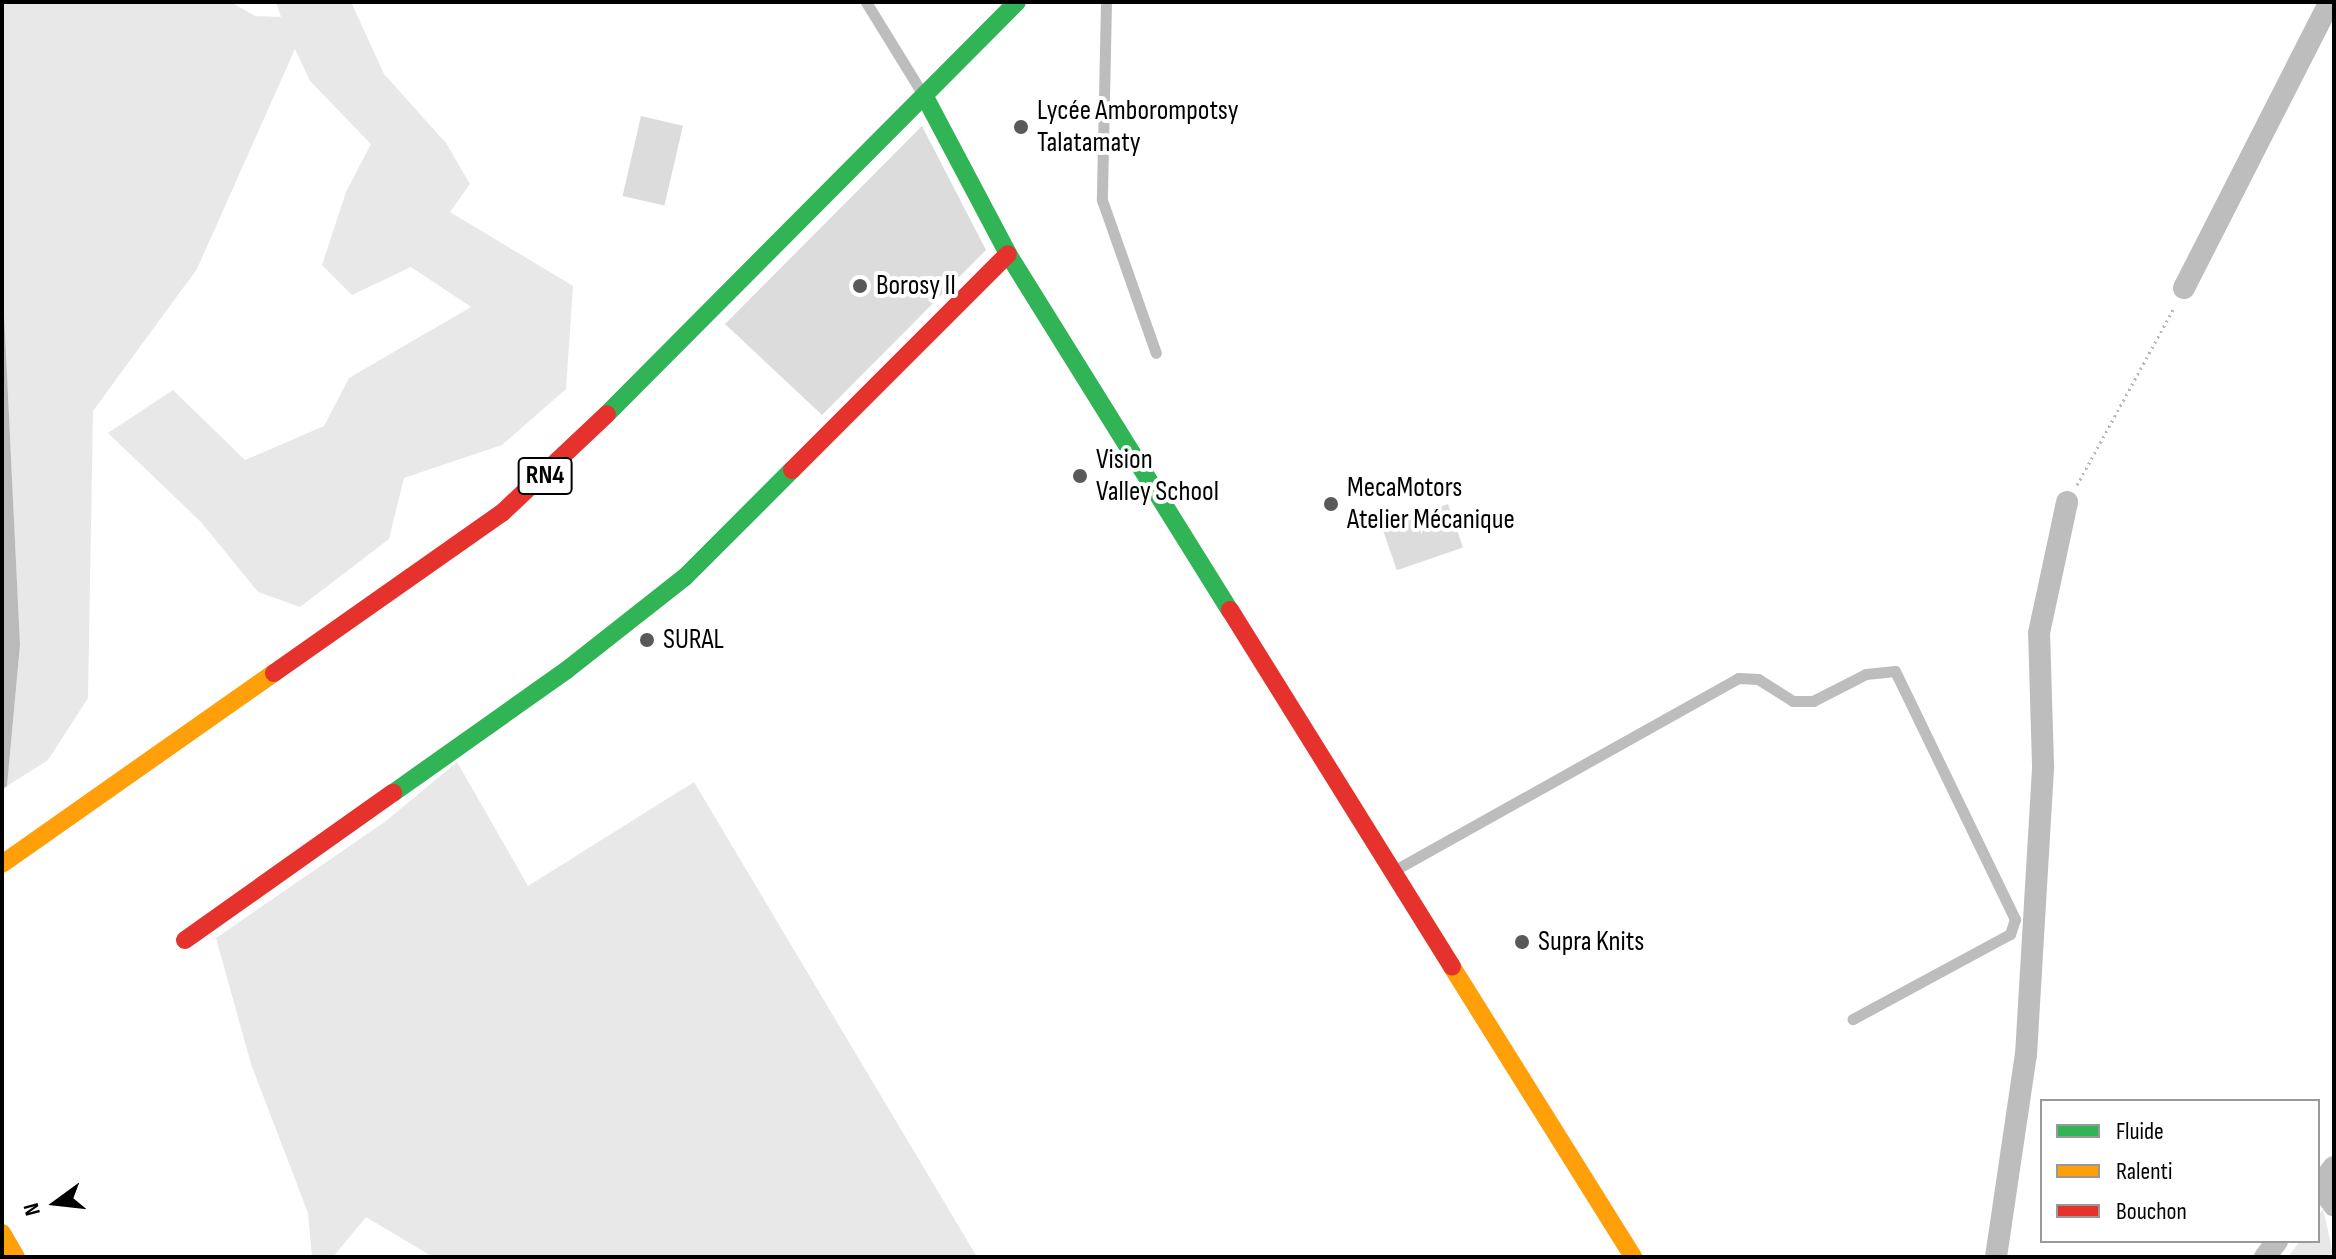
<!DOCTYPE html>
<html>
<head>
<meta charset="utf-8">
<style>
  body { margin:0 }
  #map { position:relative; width:2336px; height:1259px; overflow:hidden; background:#fff; font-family:"Sofia Sans Condensed",sans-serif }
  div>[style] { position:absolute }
  .green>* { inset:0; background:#e8e8e8 }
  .water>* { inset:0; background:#bababa }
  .building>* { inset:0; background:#dcdcdc; transform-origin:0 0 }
  .path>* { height:3px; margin-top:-1.5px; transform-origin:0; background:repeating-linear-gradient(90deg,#b8b8b8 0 2px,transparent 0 6px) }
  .lane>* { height:11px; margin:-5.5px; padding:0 5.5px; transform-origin:5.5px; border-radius:5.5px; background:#bdbdbd }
  .street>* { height:22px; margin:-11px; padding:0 11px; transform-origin:11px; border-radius:11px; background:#bdbdbd }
  .fast>* { height:18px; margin:-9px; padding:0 9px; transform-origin:9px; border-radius:9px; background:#30b455 }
  .slow>* { height:18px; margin:-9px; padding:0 9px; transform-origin:9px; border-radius:9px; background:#ff9f0a }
  .jam>* { height:18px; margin:-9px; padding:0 9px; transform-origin:9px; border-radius:9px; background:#e5322d }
  .dots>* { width:22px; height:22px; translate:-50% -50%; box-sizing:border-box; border:4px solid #fff; border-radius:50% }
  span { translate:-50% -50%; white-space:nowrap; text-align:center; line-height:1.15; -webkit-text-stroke:8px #fff; paint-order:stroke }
  .shield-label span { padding:2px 6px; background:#fff; border:2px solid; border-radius:6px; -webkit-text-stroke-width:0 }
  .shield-label { font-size:26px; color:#000; font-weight:700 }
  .poi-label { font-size:28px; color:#000 }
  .left { translate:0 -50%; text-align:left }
  .frame { position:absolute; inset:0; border:4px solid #000; pointer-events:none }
  .legend { position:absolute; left:2040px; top:1099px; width:280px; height:144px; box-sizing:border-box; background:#fff; border:2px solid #999; margin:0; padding:10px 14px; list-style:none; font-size:24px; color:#000 }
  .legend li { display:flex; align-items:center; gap:16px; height:40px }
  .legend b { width:40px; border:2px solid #999 }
  .north { position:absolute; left:16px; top:1163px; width:80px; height:80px; -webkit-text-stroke:6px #fff; paint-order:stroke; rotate:255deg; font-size:22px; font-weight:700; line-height:32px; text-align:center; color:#000 }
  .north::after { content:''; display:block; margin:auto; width:28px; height:36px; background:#000; clip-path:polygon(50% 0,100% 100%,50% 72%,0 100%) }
</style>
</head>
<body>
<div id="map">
  <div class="green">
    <i style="clip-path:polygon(2px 2px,231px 2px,255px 16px,281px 17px,276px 2px,351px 2px,384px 74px,446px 143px,470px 184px,450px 212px,573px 286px,566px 389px,502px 445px,404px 478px,389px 539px,300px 607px,258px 592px,201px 522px,108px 433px,173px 390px,245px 460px,324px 426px,349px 378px,471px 307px,411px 267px,352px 295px,322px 265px,346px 192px,371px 144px,310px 81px,295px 49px,197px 269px,93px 411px,88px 698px,48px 760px,7px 786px,20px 645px,2px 270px)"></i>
    <i style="clip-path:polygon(457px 762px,528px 886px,694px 782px,977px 1257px,433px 1257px,366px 1217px,333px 1257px,312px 1257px,308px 1213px,251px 1064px,216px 938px,386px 821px)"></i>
    <i style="clip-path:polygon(2323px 1209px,2334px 1257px,2288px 1257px,2300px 1241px,2318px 1241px,2318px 1216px)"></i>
  </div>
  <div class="water">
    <i style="clip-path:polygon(2px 270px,20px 645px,7px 786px,2px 790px)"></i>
  </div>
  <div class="building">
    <i style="left:641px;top:116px;width:43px;height:82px;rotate:13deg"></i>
    <i style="clip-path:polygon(922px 126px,986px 250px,822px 415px,725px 324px)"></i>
    <i style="left:1448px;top:504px;width:46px;height:70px;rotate:71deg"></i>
  </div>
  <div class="path">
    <i style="left:2077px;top:485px;width:204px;rotate:-61.3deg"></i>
  </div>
  <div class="lane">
    <i style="left:866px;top:2px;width:107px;rotate:58.4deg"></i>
    <i style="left:1106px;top:2px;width:198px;rotate:91.2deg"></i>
    <i style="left:1102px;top:200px;width:162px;rotate:70.6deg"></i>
    <i style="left:1395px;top:870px;width:393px;rotate:-29.2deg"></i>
    <i style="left:1738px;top:678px;width:20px;rotate:3deg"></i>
    <i style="left:1758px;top:679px;width:41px;rotate:32.2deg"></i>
    <i style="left:1793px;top:701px;width:20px"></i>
    <i style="left:1813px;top:701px;width:59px;rotate:-27deg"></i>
    <i style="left:1866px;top:674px;width:29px;rotate:-6deg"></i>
    <i style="left:1895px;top:671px;width:276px;rotate:64.2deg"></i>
    <i style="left:2015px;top:919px;width:16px;rotate:108deg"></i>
    <i style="left:2010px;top:934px;width:179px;rotate:151.6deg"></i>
  </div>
  <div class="street">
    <i style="left:2184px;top:288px;width:321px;rotate:-63deg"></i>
    <i style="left:2320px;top:1186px;width:24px;rotate:54deg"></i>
    <i style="left:2318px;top:1188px;width:26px;rotate:-53deg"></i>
    <i style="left:1996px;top:1257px;width:204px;rotate:-81.6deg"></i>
    <i style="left:2026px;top:1055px;width:290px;rotate:-86.6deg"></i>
    <i style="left:2043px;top:765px;width:132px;rotate:-91.7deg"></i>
    <i style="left:2039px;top:633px;width:134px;rotate:-77.9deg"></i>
    <i style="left:2265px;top:1257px;width:20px;rotate:-53deg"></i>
  </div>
  <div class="fast">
    <i style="left:925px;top:97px;width:178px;rotate:62.1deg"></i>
    <i style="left:1008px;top:254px;width:420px;rotate:58.1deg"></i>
    <i style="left:607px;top:414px;width:581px;rotate:-45.14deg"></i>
    <i style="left:393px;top:793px;width:214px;rotate:-35.3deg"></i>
    <i style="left:568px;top:669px;width:149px;rotate:-38.2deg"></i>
    <i style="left:685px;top:577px;width:151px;rotate:-45deg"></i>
  </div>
  <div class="slow">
    <i style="left:2px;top:864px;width:332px;rotate:-35.1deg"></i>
    <i style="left:1452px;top:967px;width:342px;rotate:58deg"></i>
    <i style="left:2px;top:1233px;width:28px;rotate:60deg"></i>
  </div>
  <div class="jam">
    <i style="left:792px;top:470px;width:305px;rotate:-45deg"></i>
    <i style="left:1230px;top:610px;width:420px;rotate:58.1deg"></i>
    <i style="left:274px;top:673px;width:279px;rotate:-35.1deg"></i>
    <i style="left:502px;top:513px;width:144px;rotate:-43.3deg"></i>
    <i style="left:185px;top:940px;width:255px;rotate:-35.3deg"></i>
  </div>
  <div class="dots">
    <i style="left:1021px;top:127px;background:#595959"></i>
    <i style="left:860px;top:286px;background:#595959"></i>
    <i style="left:1080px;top:476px;background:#595959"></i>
    <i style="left:1331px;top:504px;background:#595959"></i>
    <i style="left:647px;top:640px;background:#595959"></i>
    <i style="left:1522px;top:942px;background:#595959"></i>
  </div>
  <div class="shield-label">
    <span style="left:545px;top:476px">RN4</span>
  </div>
  <div class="poi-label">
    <span class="left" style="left:1037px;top:127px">Lycée Amborompotsy<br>Talatamaty</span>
    <span class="left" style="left:876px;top:286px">Borosy II</span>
    <span class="left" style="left:1096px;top:476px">Vision<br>Valley School</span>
    <span class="left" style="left:1347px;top:504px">MecaMotors<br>Atelier Mécanique</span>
    <span class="left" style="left:663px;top:640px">SURAL</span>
    <span class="left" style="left:1538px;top:942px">Supra Knits</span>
  </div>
  <div class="frame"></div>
  <ul class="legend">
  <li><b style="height:10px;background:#30b455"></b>Fluide</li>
  <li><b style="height:10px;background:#ff9f0a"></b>Ralenti</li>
  <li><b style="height:10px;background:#e5322d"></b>Bouchon</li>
  </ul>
  <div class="north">N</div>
</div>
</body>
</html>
